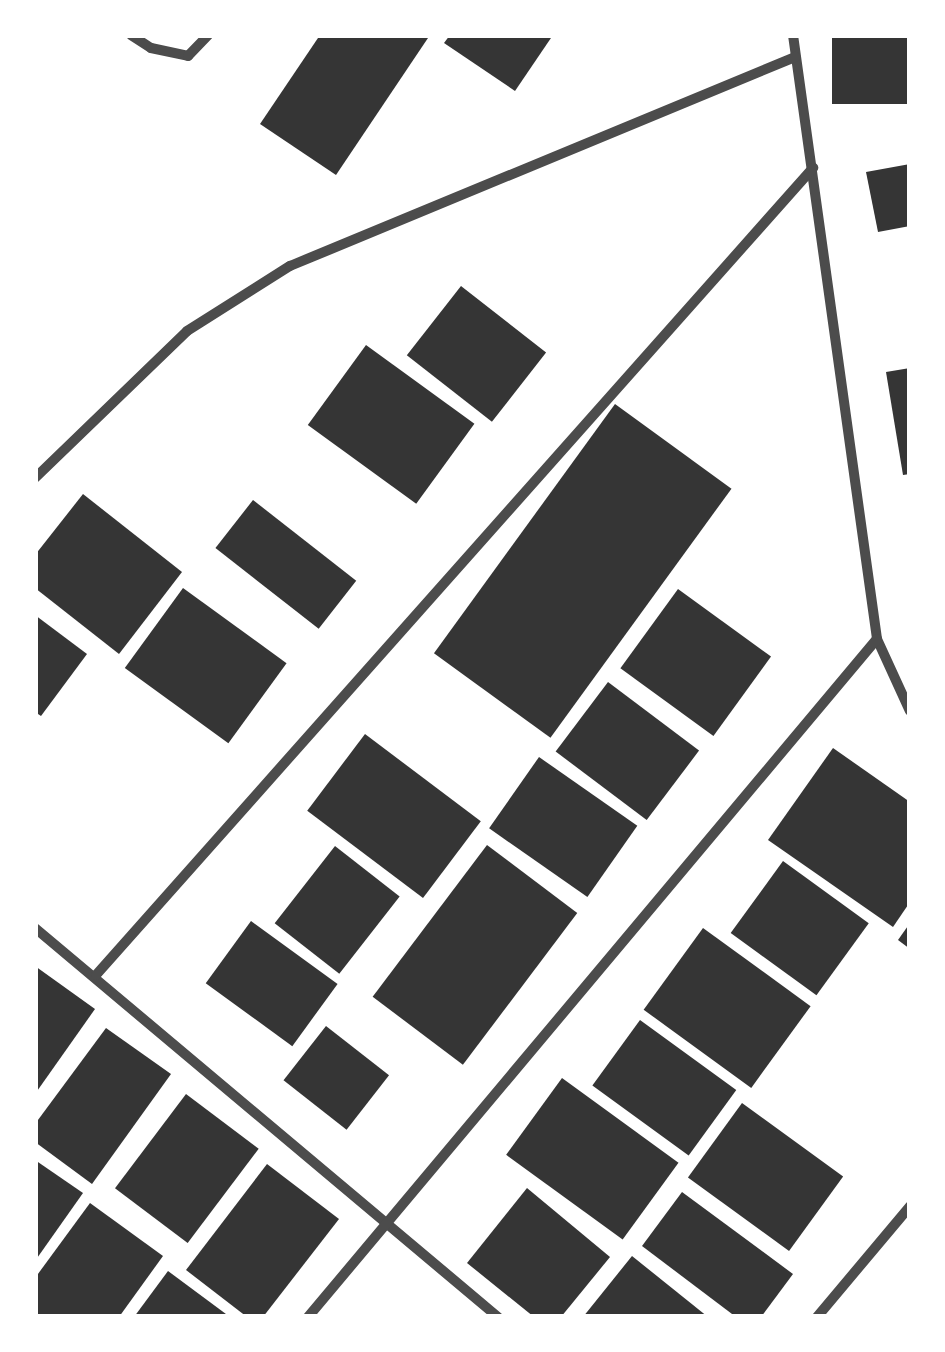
<!DOCTYPE html>
<html>
<head>
<meta charset="utf-8">
<style>
  body { margin:0 }
  #map { position:relative; width:945px; height:1352px; overflow:hidden; background:#fff; font-family:Roboto,sans-serif }
  div>[style] { position:absolute }
  .building>* { inset:0; background:#353535; transform-origin:0 0 }
  .minor>* { height:10px; margin:-5px; padding:0 5px; transform-origin:5px; border-radius:5px; background:#4c4c4c }
  span { translate:-50% -50%; white-space:nowrap; text-align:center; line-height:1.15; -webkit-text-stroke:8px #fff; paint-order:stroke }
  .frame { position:absolute; inset:0; border:38px solid #fff; pointer-events:none }
</style>
</head>
<body>
<div id="map">
  <div class="building">
    <i style="clip-path:polygon(320px 35px,430px 35px,336px 175px,260px 124px)"></i>
    <i style="clip-path:polygon(450px 35px,553px 35px,515px 91px,444px 43px)"></i>
    <i style="left:910px;top:35px;width:69px;height:78px;rotate:90deg"></i>
    <i style="clip-path:polygon(910px 164px,910px 226px,878px 232px,866px 172px)"></i>
    <i style="left:461px;top:286px;width:108px;height:88px;rotate:38deg"></i>
    <i style="left:366px;top:345px;width:134px;height:99px;rotate:36deg"></i>
    <i style="clip-path:polygon(910px 368px,910px 474px,903px 475px,886px 372px)"></i>
    <i style="left:615px;top:404px;width:144px;height:308px;rotate:36deg"></i>
    <i style="clip-path:polygon(83px 494px,182px 572px,119px 654px,35px 588px,35px 555px)"></i>
    <i style="left:253px;top:500px;width:131px;height:61px;rotate:38deg"></i>
    <i style="left:183px;top:588px;width:128px;height:99px;rotate:36deg"></i>
    <i style="left:678px;top:589px;width:115px;height:98px;rotate:36deg"></i>
    <i style="clip-path:polygon(35px 615px,87px 654px,41px 716px,35px 712px)"></i>
    <i style="left:608px;top:682px;width:114px;height:87px;rotate:37deg"></i>
    <i style="left:365px;top:734px;width:145px;height:96px;rotate:37deg"></i>
    <i style="clip-path:polygon(833px 748px,910px 802px,910px 902px,893px 927px,768px 840px)"></i>
    <i style="left:539px;top:757px;width:120px;height:87px;rotate:35deg"></i>
    <i style="left:487px;top:845px;width:113px;height:190px;rotate:37deg"></i>
    <i style="left:335px;top:846px;width:82px;height:98px;rotate:38deg"></i>
    <i style="left:783px;top:861px;width:106px;height:89px;rotate:36deg"></i>
    <i style="left:251px;top:921px;width:107px;height:77px;rotate:36deg"></i>
    <i style="clip-path:polygon(910px 923px,910px 949px,898px 940px)"></i>
    <i style="left:703px;top:928px;width:133px;height:101px;rotate:36deg"></i>
    <i style="clip-path:polygon(35px 966px,95px 1009px,35px 1094px)"></i>
    <i style="left:640px;top:1020px;width:119px;height:81px;rotate:36deg"></i>
    <i style="left:326px;top:1026px;width:80px;height:69px;rotate:38deg"></i>
    <i style="clip-path:polygon(106px 1028px,171px 1074px,92px 1184px,35px 1142px,35px 1124px)"></i>
    <i style="left:562px;top:1078px;width:144px;height:95px;rotate:36deg"></i>
    <i style="left:186px;top:1094px;width:91px;height:118px;rotate:37deg"></i>
    <i style="left:742px;top:1103px;width:125px;height:92px;rotate:36deg"></i>
    <i style="clip-path:polygon(35px 1160px,83px 1193px,35px 1261px)"></i>
    <i style="clip-path:polygon(267px 1164px,339px 1219px,263px 1317px,247px 1317px,186px 1270px)"></i>
    <i style="clip-path:polygon(527px 1188px,610px 1257px,561px 1317px,534px 1317px,467px 1263px)"></i>
    <i style="clip-path:polygon(682px 1192px,793px 1274px,761px 1317px,736px 1317px,642px 1246px)"></i>
    <i style="clip-path:polygon(90px 1203px,163px 1256px,119px 1317px,35px 1317px,35px 1278px)"></i>
    <i style="clip-path:polygon(632px 1256px,708px 1317px,583px 1317px)"></i>
    <i style="clip-path:polygon(168px 1271px,230px 1317px,134px 1317px)"></i>
  </div>
  <div class="minor">
    <i style="left:131px;top:35px;width:24px;rotate:33deg"></i>
    <i style="left:151px;top:48px;width:38px;rotate:12deg"></i>
    <i style="left:188px;top:56px;width:29px;rotate:-46deg"></i>
    <i style="left:793px;top:35px;width:610px;rotate:82.08deg"></i>
    <i style="left:877px;top:639px;width:79px;rotate:65.4deg"></i>
    <i style="left:35px;top:478px;width:211px;rotate:-44deg"></i>
    <i style="left:187px;top:331px;width:122px;rotate:-32.3deg"></i>
    <i style="left:290px;top:266px;width:547px;rotate:-22.48deg"></i>
    <i style="left:35px;top:928px;width:605px;rotate:40.04deg"></i>
    <i style="left:96px;top:975px;width:1080px;rotate:-48.38deg"></i>
    <i style="left:308px;top:1317px;width:885px;rotate:-50deg"></i>
    <i style="left:817px;top:1317px;width:145px;rotate:-50deg"></i>
  </div>
  <div class="frame"></div>
</div>
</body>
</html>
